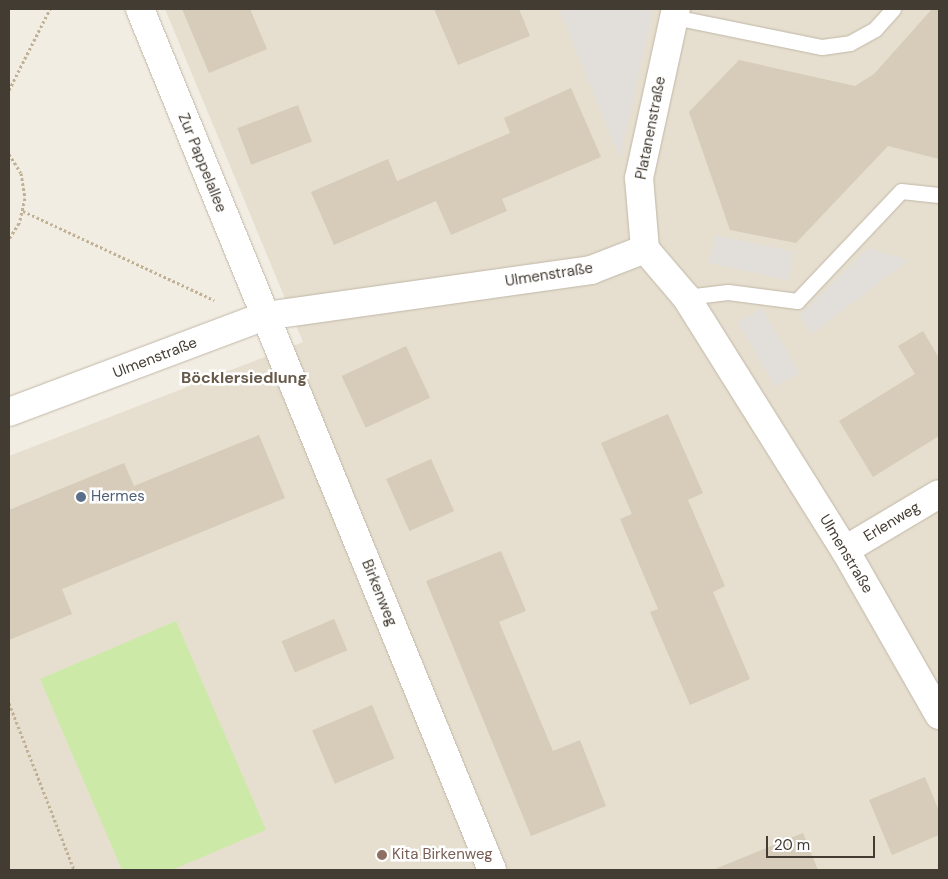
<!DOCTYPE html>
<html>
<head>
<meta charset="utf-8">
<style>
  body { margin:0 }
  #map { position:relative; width:948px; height:879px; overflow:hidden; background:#f2ede2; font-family:"DM Sans",sans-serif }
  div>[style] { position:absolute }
  .residential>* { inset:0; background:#e6dfcf }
  .green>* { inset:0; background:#cde9a7 }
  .parking>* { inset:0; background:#e2dfdb; transform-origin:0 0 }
  .building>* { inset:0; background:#d7cbb9; transform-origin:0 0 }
  .path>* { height:3px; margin-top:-1.5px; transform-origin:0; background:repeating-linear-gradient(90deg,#c0b094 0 2.5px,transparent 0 5px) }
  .roads { filter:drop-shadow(0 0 1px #c0b7a7) drop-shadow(0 0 1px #c0b7a7) }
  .lane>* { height:15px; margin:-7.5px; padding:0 7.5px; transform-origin:7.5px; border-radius:7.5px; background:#fff }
  .street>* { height:28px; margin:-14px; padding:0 14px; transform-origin:14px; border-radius:14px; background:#fff }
  .dots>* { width:14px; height:14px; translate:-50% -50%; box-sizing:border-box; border:2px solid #fff; border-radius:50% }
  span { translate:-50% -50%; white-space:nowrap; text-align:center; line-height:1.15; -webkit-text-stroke:5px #fff; paint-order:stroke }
  .street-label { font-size:15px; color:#433c32 }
  .service-label { font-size:15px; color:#4e5e75 }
  .left { translate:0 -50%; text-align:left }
  .education-label { font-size:15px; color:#785e54 }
  .neighbourhood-label { font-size:16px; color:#675a49; font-weight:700 }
  .frame { position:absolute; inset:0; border:10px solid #433c32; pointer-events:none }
  .scale { position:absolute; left:766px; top:836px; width:109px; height:22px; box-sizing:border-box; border:2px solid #433c32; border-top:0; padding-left:6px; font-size:15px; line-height:18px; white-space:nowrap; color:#433c32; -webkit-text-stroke:4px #fff; paint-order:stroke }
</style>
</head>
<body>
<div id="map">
  <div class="residential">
    <i style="clip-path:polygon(165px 9px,939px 9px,939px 870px,9px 870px,9px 456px,303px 342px)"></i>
  </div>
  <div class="green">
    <i style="clip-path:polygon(176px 621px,266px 830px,172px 870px,122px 870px,40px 679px)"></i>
  </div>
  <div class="parking">
    <i style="clip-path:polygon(559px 9px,653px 9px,620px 159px)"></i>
    <i style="left:715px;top:235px;width:81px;height:29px;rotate:12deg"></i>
    <i style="clip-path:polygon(868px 248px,909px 260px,812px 334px,799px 316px)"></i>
    <i style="left:762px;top:308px;width:75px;height:28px;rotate:60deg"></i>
  </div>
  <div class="building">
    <i style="clip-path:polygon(182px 9px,250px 9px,267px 49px,209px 73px)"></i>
    <i style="clip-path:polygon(434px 9px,519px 9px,530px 36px,458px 65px)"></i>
    <i style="clip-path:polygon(932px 9px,939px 9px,939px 159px,888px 146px,796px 243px,730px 230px,689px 112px,739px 60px,855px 86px,874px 74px)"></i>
    <i style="clip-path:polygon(571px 88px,601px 157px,502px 199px,507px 211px,451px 235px,436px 201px,334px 245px,311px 192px,388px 159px,397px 181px,510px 133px,504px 118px)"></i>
    <i style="left:298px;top:105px;width:39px;height:65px;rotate:69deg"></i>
    <i style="clip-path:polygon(923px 331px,939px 358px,939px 436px,873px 477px,839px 421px,915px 374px,898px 346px)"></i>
    <i style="left:406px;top:346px;width:57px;height:71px;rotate:65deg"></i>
    <i style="clip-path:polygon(668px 414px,703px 493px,688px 500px,725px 586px,713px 592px,750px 679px,690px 705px,650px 612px,658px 609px,620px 519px,632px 514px,601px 443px)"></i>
    <i style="clip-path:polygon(259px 435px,285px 498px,62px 589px,72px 614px,9px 640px,9px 510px,124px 463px,134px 486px)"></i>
    <i style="left:431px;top:459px;width:57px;height:49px;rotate:66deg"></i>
    <i style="clip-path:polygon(501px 551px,526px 611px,499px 622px,553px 751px,580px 740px,606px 806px,531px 836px,426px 581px)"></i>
    <i style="left:334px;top:619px;width:34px;height:57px;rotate:67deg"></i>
    <i style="left:372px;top:705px;width:58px;height:65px;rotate:67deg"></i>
    <i style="clip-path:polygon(925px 777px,939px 811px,939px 835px,892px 855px,869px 800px)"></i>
    <i style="clip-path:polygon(803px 833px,818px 870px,715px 870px,715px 869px)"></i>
  </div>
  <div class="path">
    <i style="left:9px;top:90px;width:91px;rotate:-63.2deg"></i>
    <i style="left:9px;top:154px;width:22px;rotate:58deg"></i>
    <i style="left:21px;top:173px;width:25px;rotate:81deg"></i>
    <i style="left:25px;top:198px;width:26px;rotate:103deg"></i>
    <i style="left:19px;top:223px;width:19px;rotate:122deg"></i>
    <i style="left:23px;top:211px;width:211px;rotate:25deg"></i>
    <i style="left:9px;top:703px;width:179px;rotate:68.7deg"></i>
  </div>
  <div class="roads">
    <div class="lane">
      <i style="left:674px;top:17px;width:151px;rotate:11.5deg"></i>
      <i style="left:822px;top:47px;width:28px;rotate:-8deg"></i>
      <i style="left:850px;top:43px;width:29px;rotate:-29deg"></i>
      <i style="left:875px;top:29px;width:27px;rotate:-48deg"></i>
      <i style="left:686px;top:297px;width:42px;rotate:-6.8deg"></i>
      <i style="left:728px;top:292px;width:70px;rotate:7.4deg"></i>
      <i style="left:797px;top:301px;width:151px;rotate:-46.6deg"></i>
      <i style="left:901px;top:191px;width:38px;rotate:6deg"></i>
    </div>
    <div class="street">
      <i style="left:140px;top:9px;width:930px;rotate:67.76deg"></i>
      <i style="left:645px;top:249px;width:63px;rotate:49.5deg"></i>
      <i style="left:686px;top:297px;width:299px;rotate:57.9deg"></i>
      <i style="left:845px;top:550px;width:190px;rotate:60.3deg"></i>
      <i style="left:645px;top:249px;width:71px;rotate:-94.8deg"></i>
      <i style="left:639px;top:178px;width:173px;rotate:-77.7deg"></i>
      <i style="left:9px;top:412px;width:273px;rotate:-20.6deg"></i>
      <i style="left:265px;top:316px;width:329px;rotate:-8deg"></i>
      <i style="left:591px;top:270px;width:58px;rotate:-21.3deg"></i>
      <i style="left:845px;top:550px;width:109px;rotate:-30.8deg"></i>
    </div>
  </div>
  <div class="dots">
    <i style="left:81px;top:497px;background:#5c6f8a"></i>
    <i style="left:382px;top:855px;background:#8d6e63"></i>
  </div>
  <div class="street-label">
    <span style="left:651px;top:128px;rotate:-79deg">Platanenstraße</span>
    <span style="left:202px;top:163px;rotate:68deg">Zur Pappelallee</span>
    <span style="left:549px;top:275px;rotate:-9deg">Ulmenstraße</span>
    <span style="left:155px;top:358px;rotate:-21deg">Ulmenstraße</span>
    <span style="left:892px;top:522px;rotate:-31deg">Erlenweg</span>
    <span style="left:846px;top:554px;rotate:59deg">Ulmenstraße</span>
    <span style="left:379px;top:593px;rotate:68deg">Birkenweg</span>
  </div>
  <div class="service-label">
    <span class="left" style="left:91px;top:497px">Hermes</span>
  </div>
  <div class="education-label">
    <span class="left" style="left:392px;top:855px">Kita Birkenweg</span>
  </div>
  <div class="neighbourhood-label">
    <span style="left:244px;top:378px">Böcklersiedlung</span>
  </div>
  <div class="frame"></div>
  <div class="scale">20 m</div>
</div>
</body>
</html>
